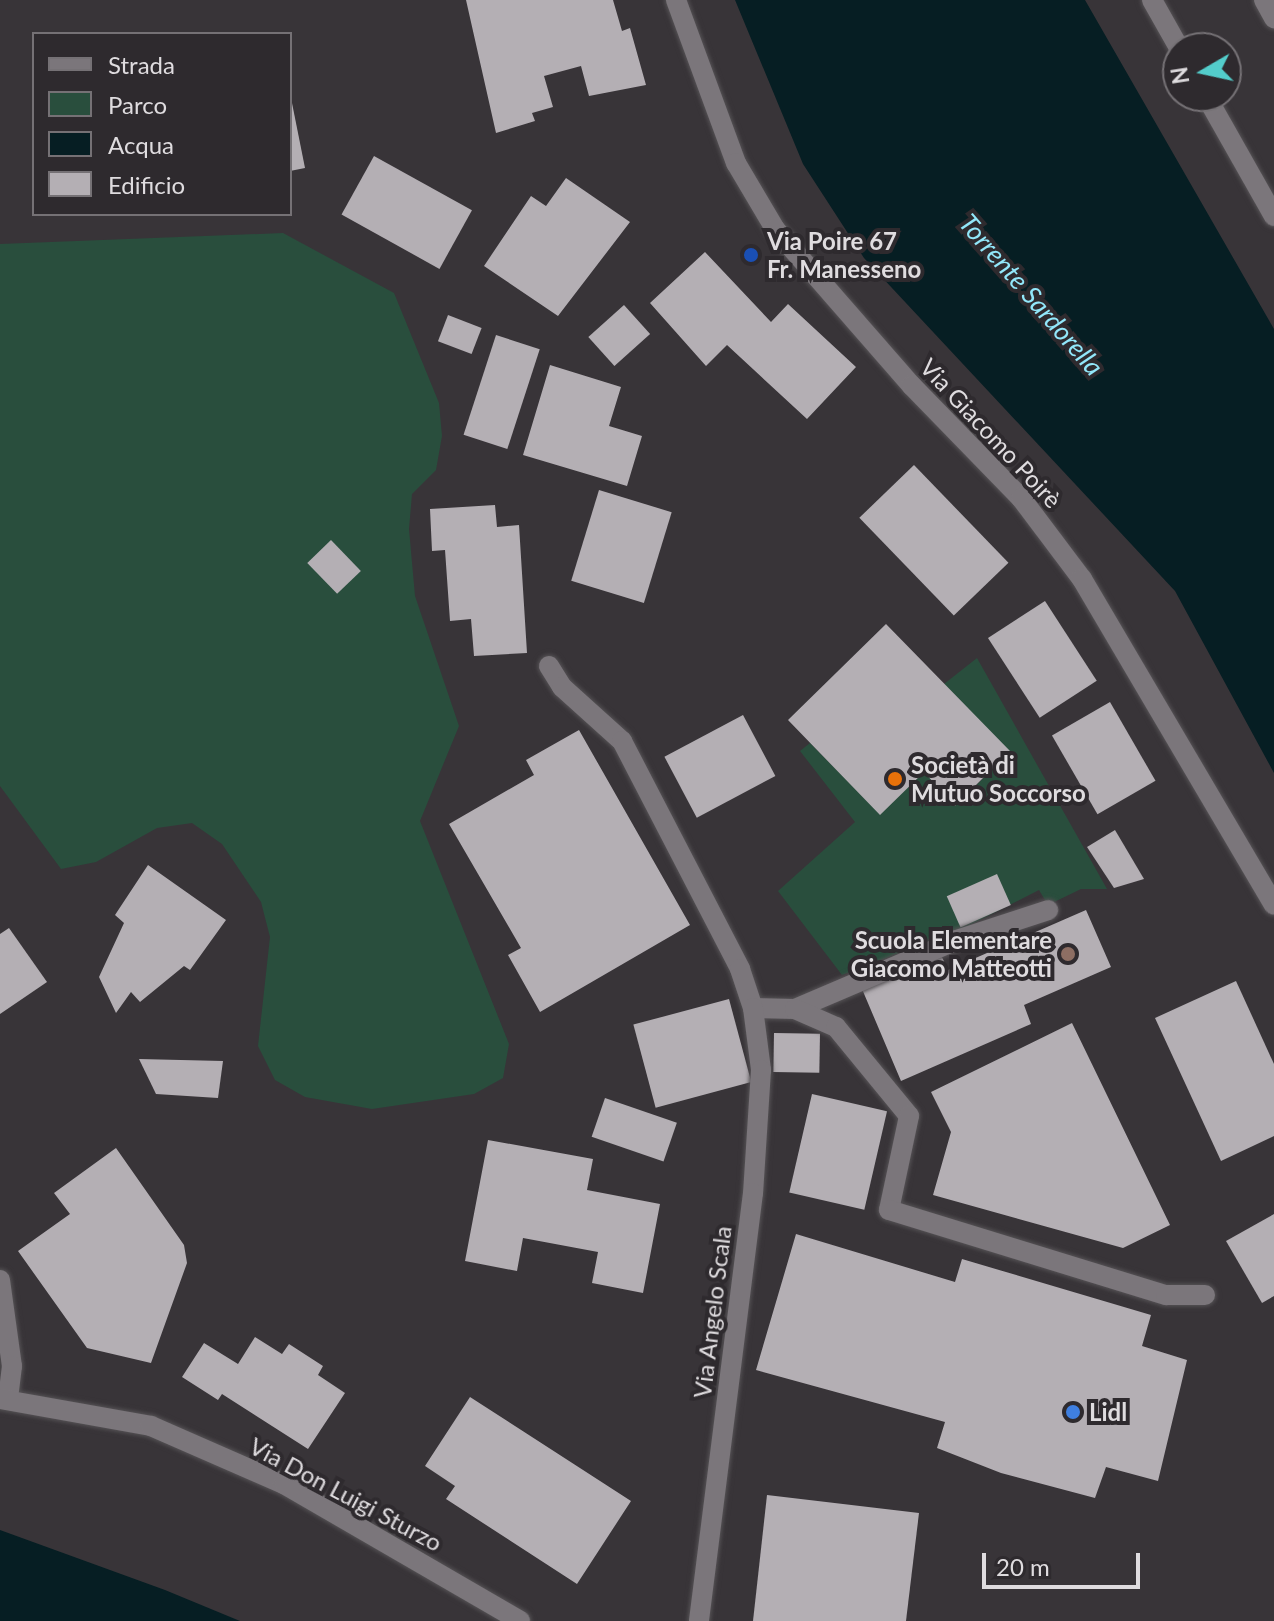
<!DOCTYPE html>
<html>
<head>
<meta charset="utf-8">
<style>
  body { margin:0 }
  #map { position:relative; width:1274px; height:1621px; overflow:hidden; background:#383438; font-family:Lato,sans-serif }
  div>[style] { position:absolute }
  .green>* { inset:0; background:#294e3d }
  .water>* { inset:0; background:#061e23 }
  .building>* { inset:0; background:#b4afb4; transform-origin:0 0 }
  .roads { filter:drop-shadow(0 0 2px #555255) drop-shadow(0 0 2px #555255) }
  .lane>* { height:20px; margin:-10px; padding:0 10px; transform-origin:10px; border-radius:10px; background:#7b767b }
  .street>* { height:20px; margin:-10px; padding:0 10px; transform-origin:10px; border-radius:10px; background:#7b767b }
  .secondary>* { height:20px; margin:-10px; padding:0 10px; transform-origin:10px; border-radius:10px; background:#7b767b }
  .dots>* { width:22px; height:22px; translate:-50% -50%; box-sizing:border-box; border:4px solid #2e2a2e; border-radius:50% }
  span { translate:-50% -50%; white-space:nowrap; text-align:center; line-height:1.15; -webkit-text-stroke:8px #2e2a2e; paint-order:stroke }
  .poi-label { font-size:24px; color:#dfdcdf; font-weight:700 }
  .left { translate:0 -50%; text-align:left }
  .right { translate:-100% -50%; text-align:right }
  .street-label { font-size:24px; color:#dfdcdf }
  .water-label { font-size:26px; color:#92e7fa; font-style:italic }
  .legend { position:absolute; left:32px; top:32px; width:260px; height:184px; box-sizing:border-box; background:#2e2a2e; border:2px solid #757175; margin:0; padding:10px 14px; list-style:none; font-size:24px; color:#dfdcdf }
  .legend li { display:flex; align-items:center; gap:16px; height:40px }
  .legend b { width:40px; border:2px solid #757175 }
  .north { position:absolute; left:1162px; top:32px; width:80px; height:80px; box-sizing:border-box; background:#2e2a2e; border:2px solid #757175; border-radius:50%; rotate:261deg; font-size:22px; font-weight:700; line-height:32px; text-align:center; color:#dfdcdf }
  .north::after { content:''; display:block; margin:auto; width:28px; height:36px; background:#53cdcb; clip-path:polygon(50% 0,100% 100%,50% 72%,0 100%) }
  .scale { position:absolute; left:982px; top:1553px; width:158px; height:36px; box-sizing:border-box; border:4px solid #dfdcdf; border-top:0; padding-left:10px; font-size:24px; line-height:28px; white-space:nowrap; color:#dfdcdf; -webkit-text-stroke:6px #2e2a2e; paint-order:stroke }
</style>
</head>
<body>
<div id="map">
  <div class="green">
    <i style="clip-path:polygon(283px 233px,394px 293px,439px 403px,442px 436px,436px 470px,412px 494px,409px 529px,415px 596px,459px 726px,420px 821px,509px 1044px,503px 1078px,474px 1094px,372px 1109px,305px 1097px,275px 1080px,258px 1046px,270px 937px,261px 902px,222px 844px,192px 823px,157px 828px,96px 862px,61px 869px,0 786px,0 244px)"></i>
    <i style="clip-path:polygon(977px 658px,1107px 889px,1081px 889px,1048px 905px,1039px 890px,962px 929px,842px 975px,778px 891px,855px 822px,800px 751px,810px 743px,880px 814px,924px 772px,956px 805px,1010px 752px,944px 684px)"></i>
  </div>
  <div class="water">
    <i style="clip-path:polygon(735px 0,1085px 0,1274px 329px,1274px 773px,1175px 591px,864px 258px,803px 164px)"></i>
    <i style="clip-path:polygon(0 1530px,165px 1590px,240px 1621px,0 1621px)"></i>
  </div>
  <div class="building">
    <i style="clip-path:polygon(466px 0,613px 0,622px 31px,630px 28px,646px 85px,589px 96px,581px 66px,544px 76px,553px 107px,532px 113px,535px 121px,496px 133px)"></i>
    <i style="clip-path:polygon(291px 98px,305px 168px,290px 171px,290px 99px)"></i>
    <i style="left:374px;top:156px;width:112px;height:67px;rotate:29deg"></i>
    <i style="clip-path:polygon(566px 178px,630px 222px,558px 316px,484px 266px,531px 196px,546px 206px)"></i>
    <i style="clip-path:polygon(705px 252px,771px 322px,788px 304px,856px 367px,807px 419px,727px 345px,706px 366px,650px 303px)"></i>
    <i style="left:624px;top:305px;width:39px;height:48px;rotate:48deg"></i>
    <i style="left:448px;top:315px;width:36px;height:28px;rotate:21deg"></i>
    <i style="left:496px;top:335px;width:46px;height:105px;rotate:18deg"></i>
    <i style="clip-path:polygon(550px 365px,621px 387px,609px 426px,642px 436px,627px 486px,523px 455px)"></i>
    <i style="left:914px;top:465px;width:136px;height:76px;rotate:46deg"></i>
    <i style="left:599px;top:490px;width:76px;height:95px;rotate:17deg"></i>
    <i style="clip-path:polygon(495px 505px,497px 527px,519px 525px,527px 653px,474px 656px,471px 619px,450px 621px,445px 550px,432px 551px,430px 509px)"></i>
    <i style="left:331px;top:540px;width:43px;height:33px;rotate:46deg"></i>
    <i style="left:1045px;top:601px;width:95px;height:68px;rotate:57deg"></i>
    <i style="clip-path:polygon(886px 624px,1010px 751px,955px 806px,924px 772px,880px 815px,788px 720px)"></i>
    <i style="left:1110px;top:702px;width:91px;height:67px;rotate:60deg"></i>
    <i style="left:743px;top:715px;width:69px;height:89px;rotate:62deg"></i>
    <i style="clip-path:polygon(579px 730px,690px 925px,540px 1012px,508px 955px,521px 948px,449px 824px,534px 775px,526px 760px)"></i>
    <i style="clip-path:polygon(1115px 830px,1144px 879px,1114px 888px,1087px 847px)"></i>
    <i style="clip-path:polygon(148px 865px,226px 920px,190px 970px,184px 966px,140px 1002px,131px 992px,116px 1013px,99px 977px,124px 923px,115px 915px)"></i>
    <i style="left:997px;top:874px;width:34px;height:55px;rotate:66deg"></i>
    <i style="clip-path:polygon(1086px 910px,1111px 967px,1024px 1005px,1031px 1024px,901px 1081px,862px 989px,941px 955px,948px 970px)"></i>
    <i style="clip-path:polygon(9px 928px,47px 982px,0 1014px,0 934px)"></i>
    <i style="clip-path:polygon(1236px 981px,1274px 1064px,1274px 1136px,1221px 1161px,1155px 1018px)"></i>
    <i style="left:729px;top:999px;width:86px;height:99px;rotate:75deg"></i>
    <i style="clip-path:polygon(1072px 1023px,1170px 1225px,1123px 1248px,933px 1195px,951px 1132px,931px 1092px)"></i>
    <i style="left:774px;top:1033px;width:46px;height:39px;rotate:1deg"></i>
    <i style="clip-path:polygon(139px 1059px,223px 1061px,218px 1098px,156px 1094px)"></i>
    <i style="left:812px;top:1094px;width:77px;height:101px;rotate:13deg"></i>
    <i style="left:605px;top:1098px;width:76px;height:41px;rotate:19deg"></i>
    <i style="clip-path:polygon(488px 1140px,593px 1159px,587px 1190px,660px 1204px,643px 1293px,592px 1283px,598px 1252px,523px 1238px,517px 1271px,465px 1261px)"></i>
    <i style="clip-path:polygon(116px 1148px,184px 1245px,187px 1263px,151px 1363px,87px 1348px,18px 1251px,70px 1214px,54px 1193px)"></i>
    <i style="clip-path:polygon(1274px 1214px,1274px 1296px,1262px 1303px,1226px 1241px)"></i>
    <i style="clip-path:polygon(796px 1234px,955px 1282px,962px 1259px,1151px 1315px,1142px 1346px,1187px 1360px,1158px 1481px,1106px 1467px,1095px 1498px,1001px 1473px,937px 1448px,945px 1422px,756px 1370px)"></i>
    <i style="clip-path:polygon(255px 1337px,282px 1354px,289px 1344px,323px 1366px,318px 1375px,345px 1393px,308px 1449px,222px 1394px,218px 1400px,182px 1377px,204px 1343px,238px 1364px)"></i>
    <i style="clip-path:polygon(470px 1397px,631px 1501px,577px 1584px,446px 1499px,455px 1486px,425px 1466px)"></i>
    <i style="clip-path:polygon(767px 1495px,919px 1513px,906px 1621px,753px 1621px)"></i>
  </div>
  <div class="roads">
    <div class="lane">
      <i style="left:1264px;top:0;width:21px;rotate:61deg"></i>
      <i style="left:753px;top:1008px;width:42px;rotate:1.4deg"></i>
      <i style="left:795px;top:1009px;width:176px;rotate:-23.1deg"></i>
      <i style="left:957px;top:940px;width:96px;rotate:-18.2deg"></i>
      <i style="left:795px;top:1009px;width:45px;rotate:23.7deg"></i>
      <i style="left:836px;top:1027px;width:115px;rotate:50.6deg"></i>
      <i style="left:909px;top:1116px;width:96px;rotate:102deg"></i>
      <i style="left:889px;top:1210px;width:290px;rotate:17.1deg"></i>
      <i style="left:1166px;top:1295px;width:39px"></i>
      <i style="left:0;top:1280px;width:87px;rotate:82.1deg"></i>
      <i style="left:12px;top:1366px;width:34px;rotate:97deg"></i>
    </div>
    <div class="street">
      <i style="left:676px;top:0;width:174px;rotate:69.8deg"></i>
      <i style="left:736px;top:163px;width:77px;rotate:59.4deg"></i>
      <i style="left:775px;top:229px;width:208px;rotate:48.9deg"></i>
      <i style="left:912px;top:386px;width:156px;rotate:45.8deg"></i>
      <i style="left:1021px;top:498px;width:101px;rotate:53deg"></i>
      <i style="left:1082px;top:579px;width:378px;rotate:59.5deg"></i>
      <i style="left:549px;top:666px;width:25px;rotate:58deg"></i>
      <i style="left:562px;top:687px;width:81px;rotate:42deg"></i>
      <i style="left:622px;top:741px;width:257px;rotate:62.6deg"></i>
      <i style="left:740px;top:969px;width:41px;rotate:71.6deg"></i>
      <i style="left:753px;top:1008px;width:63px;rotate:82.6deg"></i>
      <i style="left:761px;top:1070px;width:123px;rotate:93.7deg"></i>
      <i style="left:753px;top:1193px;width:431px;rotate:97.2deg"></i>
      <i style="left:0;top:1399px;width:153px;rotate:10.1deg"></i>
      <i style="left:151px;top:1426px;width:145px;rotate:23.6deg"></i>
      <i style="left:284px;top:1484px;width:273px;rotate:30.1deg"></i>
    </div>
    <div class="secondary">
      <i style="left:1152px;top:0;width:55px;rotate:60.6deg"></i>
      <i style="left:1206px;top:96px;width:138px;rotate:60.5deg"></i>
    </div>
  </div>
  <div class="dots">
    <i style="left:751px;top:255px;background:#1a4fb4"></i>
    <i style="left:895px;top:779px;background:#e8710a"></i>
    <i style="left:1068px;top:954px;background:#8d6e63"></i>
    <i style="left:1073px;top:1412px;background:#3f7fe0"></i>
  </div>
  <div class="poi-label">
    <span class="left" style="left:767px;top:255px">Via Poire 67<br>Fr. Manesseno</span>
    <span class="left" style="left:911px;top:779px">Società di<br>Mutuo Soccorso</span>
    <span class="right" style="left:1052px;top:954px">Scuola Elementare<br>Giacomo Matteotti</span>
    <span class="left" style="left:1089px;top:1412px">Lidl</span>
  </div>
  <div class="street-label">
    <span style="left:991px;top:433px;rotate:47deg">Via Giacomo Poirè</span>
    <span style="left:712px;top:1312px;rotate:-83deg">Via Angelo Scala</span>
    <span style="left:346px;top:1494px;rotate:28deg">Via Don Luigi Sturzo</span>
  </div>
  <div class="water-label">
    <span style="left:1031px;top:295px;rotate:49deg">Torrente Sardorella</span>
  </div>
  <ul class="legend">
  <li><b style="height:10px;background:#7b767b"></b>Strada</li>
  <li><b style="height:22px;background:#294e3d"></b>Parco</li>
  <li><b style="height:22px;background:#061e23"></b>Acqua</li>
  <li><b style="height:22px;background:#b4afb4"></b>Edificio</li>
  </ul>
  <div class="north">N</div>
  <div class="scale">20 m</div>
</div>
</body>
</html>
